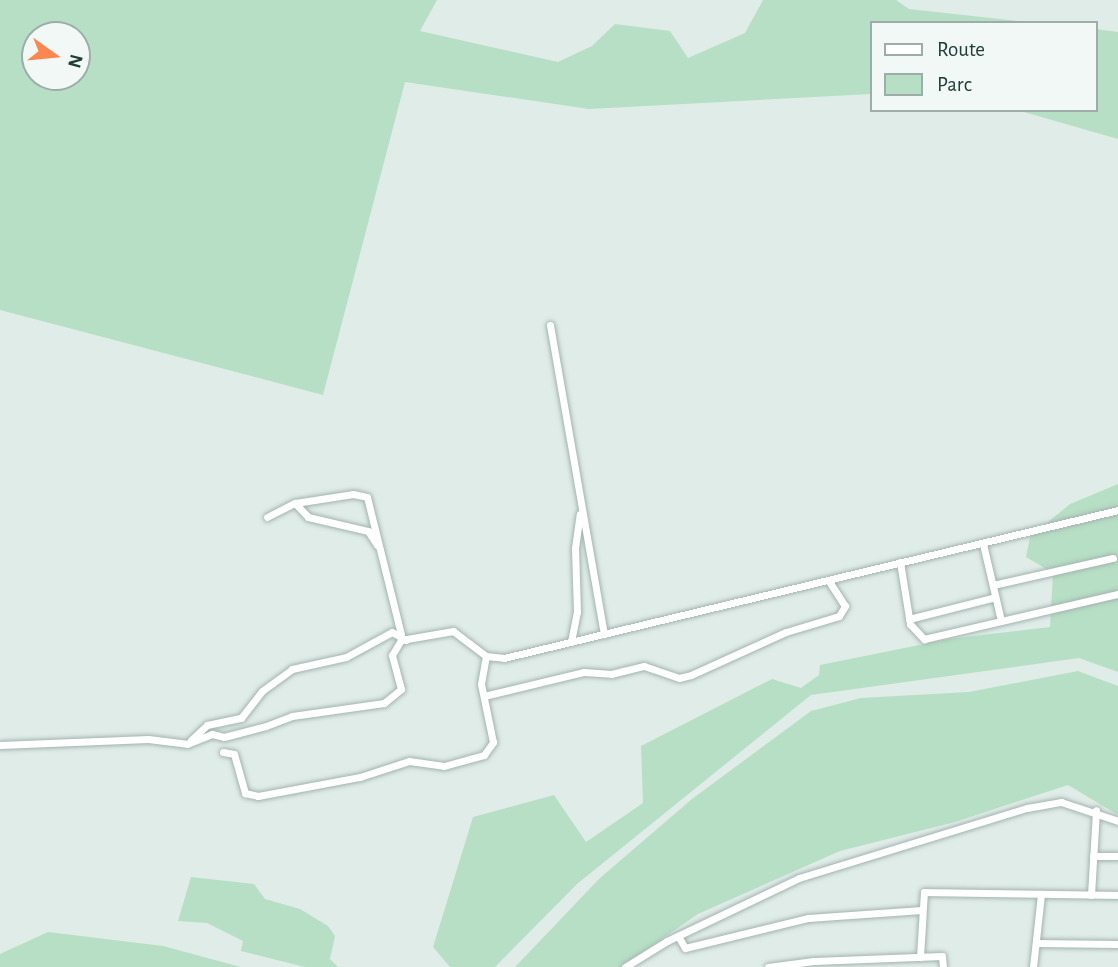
<!DOCTYPE html>
<html>
<head>
<meta charset="utf-8">
<style>
  body { margin:0 }
  #map { position:relative; width:1118px; height:967px; overflow:hidden; background:#e0ece8; font-family:"Alegreya Sans",sans-serif }
  div>[style] { position:absolute }
  .green>* { inset:0; background:#b7dfc5 }
  .roads { filter:drop-shadow(0 0 2px #a3b4b0) drop-shadow(0 0 2px #a3b4b0) }
  .minor>* { height:7px; margin:-3.5px; padding:0 3.5px; transform-origin:3.5px; border-radius:3.5px; background:#fff }
  span { translate:-50% -50%; white-space:nowrap; text-align:center; line-height:1.15; -webkit-text-stroke:5px #f1f8f5; paint-order:stroke }
  .legend { position:absolute; left:870px; top:21px; width:228px; height:91px; box-sizing:border-box; background:#f1f8f5; border:2px solid #9daea9; margin:0; padding:9px 12px; list-style:none; font-size:21px; color:#203e38 }
  .legend li { display:flex; align-items:center; gap:14px; height:35px }
  .legend b { width:35px; border:2px solid #9daea9 }
  .north { position:absolute; left:21px; top:21px; width:70px; height:70px; box-sizing:border-box; background:#f1f8f5; border:2px solid #9daea9; border-radius:50%; rotate:105deg; font-size:19px; font-weight:700; line-height:28px; text-align:center; color:#203e38 }
  .north::after { content:''; display:block; margin:auto; width:24px; height:32px; background:#fb8750; clip-path:polygon(50% 0,100% 100%,50% 72%,0 100%) }
</style>
</head>
<body>
<div id="map">
  <div class="green">
    <i style="clip-path:polygon(evenodd,0 0,437px 0,420px 31px,558px 62px,592px 46px,615px 24px,670px 31px,688px 58px,745px 33px,763px 0,896px 0,909px 9px,1035px 23px,871px 23px,871px 94px,589px 109px,405px 82px,323px 395px,0 310px,0 0,35px 35px,77px 35px,77px 77px,35px 77px,35px 35px)"></i>
    <i style="clip-path:polygon(1095px 29px,1118px 32px,1118px 139px,1017px 110px,1095px 110px)"></i>
    <i style="clip-path:polygon(1118px 484px,1118px 672px,1079px 658px,811px 695px,577px 884px,495px 967px,450px 967px,433px 947px,473px 817px,554px 795px,586px 842px,643px 803px,641px 746px,772px 679px,801px 688px,819px 675px,820px 665px,949px 639px,1050px 627px,1053px 573px,1026px 557px,1030px 537px,1070px 504px)"></i>
    <i style="clip-path:polygon(1078px 671px,1118px 686px,1118px 815px,1068px 785px,955px 822px,840px 851px,698px 914px,621px 967px,515px 967px,600px 878px,692px 799px,811px 711px,861px 698px,969px 692px)"></i>
    <i style="clip-path:polygon(191px 877px,254px 884px,265px 899px,300px 909px,328px 926px,335px 936px,330px 959px,338px 967px,305px 967px,241px 951px,243px 941px,207px 923px,178px 921px)"></i>
    <i style="clip-path:polygon(48px 932px,163px 946px,241px 967px,0 967px,0 954px)"></i>
  </div>
  <div class="roads">
    <div class="minor">
      <i style="left:550px;top:325px;width:314px;rotate:80.1deg"></i>
      <i style="left:295px;top:503px;width:19px;rotate:47deg"></i>
      <i style="left:308px;top:517px;width:62px;rotate:13.1deg"></i>
      <i style="left:368px;top:531px;width:17px;rotate:57deg"></i>
      <i style="left:267px;top:517px;width:31px;rotate:-27deg"></i>
      <i style="left:295px;top:503px;width:59px;rotate:-8.8deg"></i>
      <i style="left:353px;top:494px;width:14px;rotate:12deg"></i>
      <i style="left:367px;top:497px;width:141px;rotate:76.1deg"></i>
      <i style="left:983px;top:544px;width:79px;rotate:76.8deg"></i>
      <i style="left:900px;top:562px;width:63px;rotate:80.8deg"></i>
      <i style="left:910px;top:624px;width:21px;rotate:47deg"></i>
      <i style="left:924px;top:639px;width:199px;rotate:-13.1deg"></i>
      <i style="left:993px;top:585px;width:123px;rotate:-12.7deg"></i>
      <i style="left:909px;top:619px;width:89px;rotate:-14.3deg"></i>
      <i style="left:571px;top:642px;width:31px;rotate:-79deg"></i>
      <i style="left:577px;top:612px;width:64px;rotate:-91.8deg"></i>
      <i style="left:575px;top:548px;width:34px;rotate:-82deg"></i>
      <i style="left:484px;top:696px;width:103px;rotate:-13.5deg"></i>
      <i style="left:584px;top:672px;width:27px;rotate:4deg"></i>
      <i style="left:611px;top:674px;width:34px;rotate:-14deg"></i>
      <i style="left:644px;top:666px;width:37px;rotate:19deg"></i>
      <i style="left:679px;top:678px;width:12px;rotate:-14deg"></i>
      <i style="left:691px;top:675px;width:104px;rotate:-24.4deg"></i>
      <i style="left:786px;top:632px;width:55px;rotate:-16.8deg"></i>
      <i style="left:839px;top:616px;width:12px;rotate:-59deg"></i>
      <i style="left:845px;top:606px;width:31px;rotate:-123deg"></i>
      <i style="left:191px;top:740px;width:22px;rotate:-43deg"></i>
      <i style="left:207px;top:725px;width:35px;rotate:-12deg"></i>
      <i style="left:241px;top:718px;width:34px;rotate:-52deg"></i>
      <i style="left:262px;top:691px;width:37px;rotate:-36deg"></i>
      <i style="left:292px;top:669px;width:55px;rotate:-12.5deg"></i>
      <i style="left:346px;top:657px;width:52px;rotate:-28.5deg"></i>
      <i style="left:392px;top:632px;width:16px;rotate:30deg"></i>
      <i style="left:0;top:745px;width:148px;rotate:-2.3deg"></i>
      <i style="left:148px;top:739px;width:39px;rotate:7deg"></i>
      <i style="left:187px;top:744px;width:27px;rotate:-22deg"></i>
      <i style="left:212px;top:734px;width:12px;rotate:14deg"></i>
      <i style="left:224px;top:737px;width:43px;rotate:-14.7deg"></i>
      <i style="left:266px;top:726px;width:28px;rotate:-21deg"></i>
      <i style="left:292px;top:716px;width:93px;rotate:-8deg"></i>
      <i style="left:384px;top:703px;width:22px;rotate:-39deg"></i>
      <i style="left:401px;top:689px;width:35px;rotate:-105deg"></i>
      <i style="left:392px;top:655px;width:17px;rotate:-59deg"></i>
      <i style="left:401px;top:640px;width:53px;rotate:-9.8deg"></i>
      <i style="left:453px;top:631px;width:41px;rotate:37.1deg"></i>
      <i style="left:486px;top:656px;width:18px;rotate:6deg"></i>
      <i style="left:504px;top:658px;width:632px;rotate:-13.55deg"></i>
      <i style="left:223px;top:752px;width:11px;rotate:10deg"></i>
      <i style="left:234px;top:754px;width:41px;rotate:74.2deg"></i>
      <i style="left:245px;top:793px;width:13px;rotate:13deg"></i>
      <i style="left:258px;top:796px;width:104px;rotate:-10.6deg"></i>
      <i style="left:360px;top:777px;width:52px;rotate:-18.1deg"></i>
      <i style="left:409px;top:761px;width:35px;rotate:8deg"></i>
      <i style="left:444px;top:766px;width:41px;rotate:-15.4deg"></i>
      <i style="left:484px;top:755px;width:16px;rotate:-55deg"></i>
      <i style="left:493px;top:742px;width:59px;rotate:-101.7deg"></i>
      <i style="left:481px;top:684px;width:28px;rotate:-80deg"></i>
      <i style="left:1093px;top:856px;width:25px"></i>
      <i style="left:1091px;top:895px;width:85px;rotate:-86.6deg"></i>
      <i style="left:678px;top:936px;width:14px;rotate:60deg"></i>
      <i style="left:685px;top:948px;width:127px;rotate:-13.7deg"></i>
      <i style="left:808px;top:918px;width:114px;rotate:-4deg"></i>
      <i style="left:1036px;top:943px;width:82px;rotate:0.7deg"></i>
      <i style="left:920px;top:957px;width:65px;rotate:-86.5deg"></i>
      <i style="left:924px;top:892px;width:194px;rotate:0.9deg"></i>
      <i style="left:625px;top:967px;width:49px;rotate:-31.8deg"></i>
      <i style="left:667px;top:941px;width:146px;rotate:-25.5deg"></i>
      <i style="left:799px;top:878px;width:239px;rotate:-17.1deg"></i>
      <i style="left:1027px;top:808px;width:35px;rotate:-10deg"></i>
      <i style="left:1061px;top:802px;width:60px;rotate:18.4deg"></i>
      <i style="left:768px;top:967px;width:46px;rotate:-7.4deg"></i>
      <i style="left:814px;top:961px;width:128px;rotate:-2.2deg"></i>
      <i style="left:942px;top:956px;width:11px;rotate:85deg"></i>
      <i style="left:1033px;top:967px;width:72px;rotate:-83.7deg"></i>
    </div>
  </div>
  <ul class="legend">
  <li><b style="height:9px;background:#fff"></b>Route</li>
  <li><b style="height:19px;background:#b7dfc5"></b>Parc</li>
  </ul>
  <div class="north">N</div>
</div>
</body>
</html>
